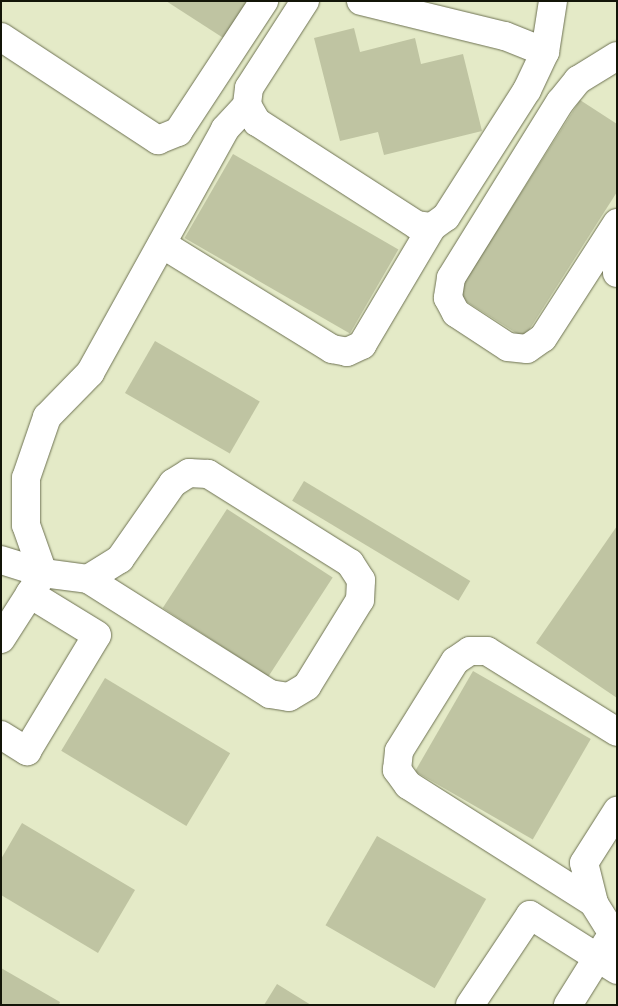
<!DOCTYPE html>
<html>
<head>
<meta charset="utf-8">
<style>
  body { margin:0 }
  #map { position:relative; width:618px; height:1006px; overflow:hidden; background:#e4eac7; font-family:Commissioner,sans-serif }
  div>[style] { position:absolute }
  .building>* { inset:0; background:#bfc4a2; transform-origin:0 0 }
  .roads { filter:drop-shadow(0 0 1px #6e7253) drop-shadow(0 0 1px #6e7253) }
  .minor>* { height:28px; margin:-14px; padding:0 14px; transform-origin:14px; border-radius:14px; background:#fff }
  span { translate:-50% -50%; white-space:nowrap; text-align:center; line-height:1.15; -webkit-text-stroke:4px #f1f7d4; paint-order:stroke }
  .frame { position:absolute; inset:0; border:2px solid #131508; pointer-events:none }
</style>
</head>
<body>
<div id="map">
  <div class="building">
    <i style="clip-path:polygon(166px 1px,253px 1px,228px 41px)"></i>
    <i style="clip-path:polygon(354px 28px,360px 52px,415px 38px,421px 64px,463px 54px,482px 131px,384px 155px,378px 132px,340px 141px,314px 38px)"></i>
    <i style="clip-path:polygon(580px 100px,617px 124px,617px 192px,524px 338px,456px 295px)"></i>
    <i style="left:233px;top:154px;width:191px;height:97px;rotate:30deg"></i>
    <i style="left:155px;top:341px;width:121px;height:60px;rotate:30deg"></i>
    <i style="left:304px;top:481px;width:194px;height:23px;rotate:31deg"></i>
    <i style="left:227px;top:509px;width:126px;height:118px;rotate:33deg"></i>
    <i style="clip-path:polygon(617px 526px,617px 698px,536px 643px)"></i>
    <i style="left:473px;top:671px;width:136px;height:116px;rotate:30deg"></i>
    <i style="left:105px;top:678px;width:146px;height:85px;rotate:31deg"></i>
    <i style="clip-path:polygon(22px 823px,135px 890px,98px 953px,1px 895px,1px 859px)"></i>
    <i style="left:377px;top:836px;width:126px;height:103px;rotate:30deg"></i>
    <i style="clip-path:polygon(1px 968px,60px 1002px,59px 1005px,1px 1005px)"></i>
    <i style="clip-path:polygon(277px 984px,311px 1005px,264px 1005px)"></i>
  </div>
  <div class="roads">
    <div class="minor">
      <i style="left:305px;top:1px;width:103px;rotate:122.8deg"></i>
      <i style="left:249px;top:88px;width:17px;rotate:97deg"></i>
      <i style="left:247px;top:105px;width:20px;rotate:60deg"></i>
      <i style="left:257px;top:122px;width:190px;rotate:32.8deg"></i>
      <i style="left:417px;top:225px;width:15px;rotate:8deg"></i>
      <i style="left:432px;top:227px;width:17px;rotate:-36deg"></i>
      <i style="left:446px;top:217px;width:151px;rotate:-57.5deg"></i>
      <i style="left:527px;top:90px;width:42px;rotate:-64.7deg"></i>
      <i style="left:361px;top:1px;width:148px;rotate:13.7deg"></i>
      <i style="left:505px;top:36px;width:43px;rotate:21.8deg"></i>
      <i style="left:545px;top:52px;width:52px;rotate:-81.1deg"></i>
      <i style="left:1px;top:37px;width:188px;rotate:33.3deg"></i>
      <i style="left:158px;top:140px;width:22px;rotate:-22deg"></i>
      <i style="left:178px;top:132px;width:157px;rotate:-56.7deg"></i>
      <i style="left:617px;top:56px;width:46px;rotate:148.4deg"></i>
      <i style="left:578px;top:80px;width:28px;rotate:129deg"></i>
      <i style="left:560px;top:102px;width:207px;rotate:121.8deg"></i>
      <i style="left:451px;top:278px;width:20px;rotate:99deg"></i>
      <i style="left:448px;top:298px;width:17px;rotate:62deg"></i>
      <i style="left:456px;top:313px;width:62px;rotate:33.2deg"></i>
      <i style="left:508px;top:347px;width:19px;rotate:6deg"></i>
      <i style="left:527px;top:349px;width:19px;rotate:-35deg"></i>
      <i style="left:543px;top:338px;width:137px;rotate:-57.2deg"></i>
      <i style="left:162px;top:244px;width:200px;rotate:31.7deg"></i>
      <i style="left:332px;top:349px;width:15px;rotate:11deg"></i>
      <i style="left:347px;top:352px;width:17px;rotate:-25deg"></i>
      <i style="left:362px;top:345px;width:137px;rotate:-59.3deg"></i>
      <i style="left:617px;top:260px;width:13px;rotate:90deg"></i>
      <i style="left:1px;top:560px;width:44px;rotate:17.2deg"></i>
      <i style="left:43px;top:573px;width:45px;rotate:7.6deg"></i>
      <i style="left:88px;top:579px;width:215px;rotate:32.3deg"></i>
      <i style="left:270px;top:694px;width:19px;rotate:9deg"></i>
      <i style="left:289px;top:697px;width:21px;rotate:-31deg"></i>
      <i style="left:307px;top:686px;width:101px;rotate:-58.4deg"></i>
      <i style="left:360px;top:600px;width:20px;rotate:-87deg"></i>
      <i style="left:361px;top:580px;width:20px;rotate:-123deg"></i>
      <i style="left:350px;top:563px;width:168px;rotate:-147.9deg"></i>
      <i style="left:208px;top:474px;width:19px;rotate:-177deg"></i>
      <i style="left:189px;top:473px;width:19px;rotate:148deg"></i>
      <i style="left:173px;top:483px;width:93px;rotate:124.9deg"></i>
      <i style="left:120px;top:559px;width:38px;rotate:148deg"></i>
      <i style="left:43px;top:573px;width:51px;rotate:-109.5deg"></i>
      <i style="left:26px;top:525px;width:47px;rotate:-90deg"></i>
      <i style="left:26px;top:478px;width:65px;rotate:-71deg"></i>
      <i style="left:47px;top:417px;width:62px;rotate:-45.7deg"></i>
      <i style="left:90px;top:373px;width:279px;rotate:-61deg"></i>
      <i style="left:225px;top:129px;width:33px;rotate:-47deg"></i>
      <i style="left:1px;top:639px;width:72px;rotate:-57.4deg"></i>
      <i style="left:1px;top:735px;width:31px;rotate:32deg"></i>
      <i style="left:27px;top:751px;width:135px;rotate:-58.9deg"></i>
      <i style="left:97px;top:635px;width:79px;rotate:-148.5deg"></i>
      <i style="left:594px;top:903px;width:220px;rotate:-147.6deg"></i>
      <i style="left:408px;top:785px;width:19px;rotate:-126deg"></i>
      <i style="left:397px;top:770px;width:19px;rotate:-84deg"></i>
      <i style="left:399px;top:751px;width:106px;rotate:-58.1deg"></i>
      <i style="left:455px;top:661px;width:18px;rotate:-34deg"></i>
      <i style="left:470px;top:651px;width:17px"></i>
      <i style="left:487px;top:651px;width:153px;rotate:31.9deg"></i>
      <i style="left:613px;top:934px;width:36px;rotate:-122deg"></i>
      <i style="left:594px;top:903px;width:41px;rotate:-104deg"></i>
      <i style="left:584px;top:863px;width:62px;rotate:-57.6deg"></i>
      <i style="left:470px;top:1005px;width:108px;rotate:-56.3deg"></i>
      <i style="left:530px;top:915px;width:103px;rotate:32.3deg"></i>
      <i style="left:568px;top:1005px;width:75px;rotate:-58deg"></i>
    </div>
  </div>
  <div class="frame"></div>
</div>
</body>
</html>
